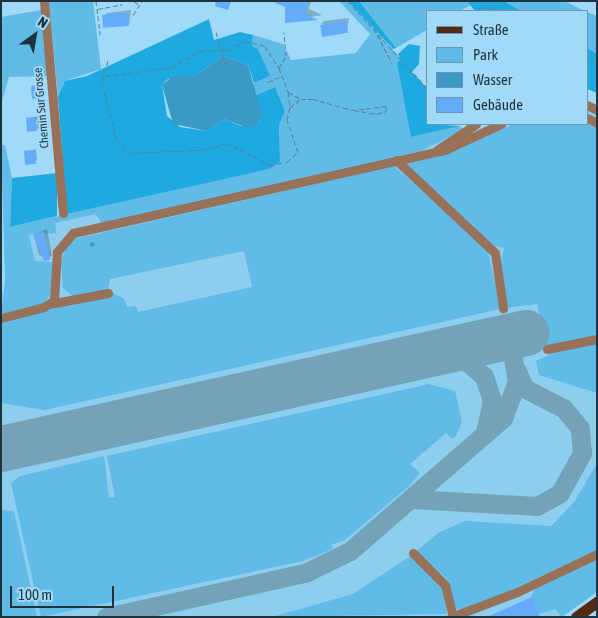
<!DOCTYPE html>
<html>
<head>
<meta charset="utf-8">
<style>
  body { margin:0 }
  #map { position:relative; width:598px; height:618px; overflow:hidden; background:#a1daf8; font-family:"Asap Condensed",sans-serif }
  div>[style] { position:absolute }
  .built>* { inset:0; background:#8dcdee }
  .green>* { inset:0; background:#60bbe7 }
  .forest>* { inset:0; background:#1eaae1 }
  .water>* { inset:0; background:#3b9ac5 }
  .shadow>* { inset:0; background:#0003 }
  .stream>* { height:2px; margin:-1px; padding:0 1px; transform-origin:1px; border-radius:1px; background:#3b9ac5 }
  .taxiway>* { height:19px; margin:-9.5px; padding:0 9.5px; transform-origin:9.5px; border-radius:9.5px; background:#74a2b9 }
  .runway>* { height:46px; margin:-23px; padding:0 23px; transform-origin:23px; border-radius:23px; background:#74a2b9 }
  .building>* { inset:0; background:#64acfa; transform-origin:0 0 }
  .path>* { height:1px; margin-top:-0.5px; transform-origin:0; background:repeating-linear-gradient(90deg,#5a8195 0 5px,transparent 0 7.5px) }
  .minor>* { height:9px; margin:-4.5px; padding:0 4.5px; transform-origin:4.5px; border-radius:4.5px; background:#987159 }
  .major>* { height:11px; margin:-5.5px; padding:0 5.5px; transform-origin:5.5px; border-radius:5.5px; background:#522b11 }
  span { translate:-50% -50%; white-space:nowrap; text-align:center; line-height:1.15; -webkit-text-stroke:4px #a1daf8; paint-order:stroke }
  .street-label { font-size:12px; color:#1d343f }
  .frame { position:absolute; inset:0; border:2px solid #1d343f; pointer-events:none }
  .legend { position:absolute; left:426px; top:10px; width:162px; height:115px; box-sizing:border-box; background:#a1daf8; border:1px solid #6c98ae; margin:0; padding:6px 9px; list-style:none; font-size:15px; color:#1d343f }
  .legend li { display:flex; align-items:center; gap:10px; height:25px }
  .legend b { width:25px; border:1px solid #6c98ae }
  .north { position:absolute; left:10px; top:10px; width:50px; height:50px; -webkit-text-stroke:4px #a1daf8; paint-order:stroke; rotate:32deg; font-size:14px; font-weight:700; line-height:20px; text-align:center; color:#1d343f }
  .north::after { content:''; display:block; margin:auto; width:18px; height:22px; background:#1d343f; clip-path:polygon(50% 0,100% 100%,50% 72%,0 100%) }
  .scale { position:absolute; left:10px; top:586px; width:104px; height:22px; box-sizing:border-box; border:2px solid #1d343f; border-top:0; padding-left:6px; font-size:15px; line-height:18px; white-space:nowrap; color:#1d343f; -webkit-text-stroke:4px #a1daf8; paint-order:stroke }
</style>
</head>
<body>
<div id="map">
  <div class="built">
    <i style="clip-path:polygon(587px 110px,597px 116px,597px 592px,562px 617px,1px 617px,1px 294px,17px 292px,10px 227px,460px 126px,465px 134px,491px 124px,587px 124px)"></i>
  </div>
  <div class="green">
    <i style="clip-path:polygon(49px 1px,93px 1px,101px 69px,65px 81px,58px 97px)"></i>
    <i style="clip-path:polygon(339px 1px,349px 2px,401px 59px,411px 137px,460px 126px,463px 130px,421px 151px,101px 223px,96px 214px,55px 223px,56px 233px,29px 235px,35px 261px,53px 262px,52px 294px,42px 304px,1px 315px,5px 280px,1px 145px,5px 145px,12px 178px,10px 227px,268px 169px,280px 162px,279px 125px,285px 111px,275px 87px,254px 96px,251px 90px,254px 83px,270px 76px,252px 46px,253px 35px,283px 44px,291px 60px,356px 53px,370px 34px)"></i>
    <i style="clip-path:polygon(359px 1px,467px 1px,471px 5px,460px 11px,427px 11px,427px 30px,396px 48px)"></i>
    <i style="clip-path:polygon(504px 1px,564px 1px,585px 11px,521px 11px)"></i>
    <i style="clip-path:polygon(41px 10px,49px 76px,9px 77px,1px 104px,1px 17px)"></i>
    <i style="clip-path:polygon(587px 12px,597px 16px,597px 54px,587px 48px)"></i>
    <i style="clip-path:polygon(514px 124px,587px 124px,597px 129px,597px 393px,539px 375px,536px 361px,549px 355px,537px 304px,505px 308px,501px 263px,504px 248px,490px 245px,405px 163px,455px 151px)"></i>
    <i style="clip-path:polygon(394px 166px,487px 248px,501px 309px,44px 410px,1px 403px,1px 322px,113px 293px,124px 299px,127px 307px,136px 306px,138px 312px,252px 287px,244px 251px,110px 279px,108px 290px,74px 297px,63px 288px,61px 260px,70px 240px)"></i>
    <i style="clip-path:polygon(429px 384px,455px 391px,462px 422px,456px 436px,452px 439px,446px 433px,410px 464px,420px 473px,409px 486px,345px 540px,331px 545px,333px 549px,303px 561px,41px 617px,11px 483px,20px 476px,104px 456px,109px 498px,115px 497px,107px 456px)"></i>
    <i style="clip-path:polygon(597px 463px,597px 550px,505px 593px,459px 610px,454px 608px,447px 579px,415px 552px,440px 532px,465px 521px,551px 526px,575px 501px)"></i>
    <i style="clip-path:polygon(1px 510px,14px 511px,37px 617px,1px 617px)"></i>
    <i style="clip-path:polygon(412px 555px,443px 586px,447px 614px,272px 617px,353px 594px)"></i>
    <i style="clip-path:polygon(597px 558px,597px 592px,562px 617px,555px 609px,539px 614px,531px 597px,535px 589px)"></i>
  </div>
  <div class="forest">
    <i style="clip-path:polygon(348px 1px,359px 1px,396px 48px,393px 49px)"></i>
    <i style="clip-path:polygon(467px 1px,504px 1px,521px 11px,475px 11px)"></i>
    <i style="clip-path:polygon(209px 19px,214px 40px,240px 32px,253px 35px,252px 46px,258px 49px,270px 76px,254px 83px,248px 65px,223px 56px,196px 75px,168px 79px,162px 85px,167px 116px,180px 127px,207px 131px,224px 119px,241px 126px,260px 121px,254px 96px,275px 87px,285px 111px,279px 125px,280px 162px,269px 169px,67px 214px,58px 97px,65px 81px,87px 76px)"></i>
    <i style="clip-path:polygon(409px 44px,420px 46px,419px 64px,412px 72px,427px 88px,427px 124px,460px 126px,411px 137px,397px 63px,401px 59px,398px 54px)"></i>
    <i style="clip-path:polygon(587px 48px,597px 54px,597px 93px,587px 89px)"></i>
    <i style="clip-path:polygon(57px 173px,57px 216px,10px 227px,12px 178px)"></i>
  </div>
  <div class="water">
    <i style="clip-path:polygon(223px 56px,248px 65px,262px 115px,258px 124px,248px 128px,224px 119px,207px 131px,173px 124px,162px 85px,173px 76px,196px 75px)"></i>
  </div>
  <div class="shadow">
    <i style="clip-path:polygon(271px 1px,311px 1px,309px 9px,322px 15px,286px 21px,287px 6px)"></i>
    <i style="clip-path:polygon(131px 10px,129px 25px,104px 17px,107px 13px)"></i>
    <i style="clip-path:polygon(349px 18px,347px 32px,321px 24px,324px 21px)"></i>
    <i style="clip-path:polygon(43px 83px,44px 95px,42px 97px,32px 86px)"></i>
    <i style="clip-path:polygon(38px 116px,39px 128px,37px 130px,27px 119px)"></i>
    <i style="clip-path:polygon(36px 149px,37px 160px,35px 162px,25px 152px)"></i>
    <i style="clip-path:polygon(47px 229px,52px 255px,49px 258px,39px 255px,34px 235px)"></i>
    <i style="clip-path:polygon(94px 242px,95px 246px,90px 247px,90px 243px)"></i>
  </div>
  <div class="stream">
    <i style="left:482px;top:1px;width:7px;rotate:82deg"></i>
    <i style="left:483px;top:8px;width:18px;rotate:9deg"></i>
    <i style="left:587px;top:59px;width:12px;rotate:31deg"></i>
  </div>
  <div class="taxiway">
    <i style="left:432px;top:353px;width:29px;rotate:8deg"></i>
    <i style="left:461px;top:357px;width:30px;rotate:40deg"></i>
    <i style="left:484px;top:376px;width:25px;rotate:72deg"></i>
    <i style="left:492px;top:400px;width:33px;rotate:102deg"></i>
    <i style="left:412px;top:499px;width:125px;rotate:3.2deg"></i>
    <i style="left:537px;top:506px;width:26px;rotate:-29deg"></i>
    <i style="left:560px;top:493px;width:46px;rotate:-61.2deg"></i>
    <i style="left:582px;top:453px;width:25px;rotate:-95deg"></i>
    <i style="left:580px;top:428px;width:26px;rotate:-130deg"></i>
    <i style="left:563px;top:408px;width:44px;rotate:-152.9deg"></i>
    <i style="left:524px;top:388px;width:18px;rotate:-112deg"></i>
    <i style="left:106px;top:617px;width:204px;rotate:-12.5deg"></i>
    <i style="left:305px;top:573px;width:50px;rotate:-26.1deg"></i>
    <i style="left:350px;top:551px;width:203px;rotate:-41deg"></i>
    <i style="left:503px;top:418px;width:40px;rotate:-69deg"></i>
    <i style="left:517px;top:381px;width:45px;rotate:-100.3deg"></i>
  </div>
  <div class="runway">
    <i style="left:1px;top:449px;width:538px;rotate:-12.46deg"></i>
  </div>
  <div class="building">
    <i style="clip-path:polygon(216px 1px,231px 1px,228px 10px,215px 6px)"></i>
    <i style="clip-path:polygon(271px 1px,309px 1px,305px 14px,318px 20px,285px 23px,285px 7px)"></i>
    <i style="left:128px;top:13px;width:13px;height:26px;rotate:86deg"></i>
    <i style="left:346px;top:21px;width:12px;height:26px;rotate:81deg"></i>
    <i style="left:42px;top:85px;width:13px;height:11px;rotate:86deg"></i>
    <i style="left:36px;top:117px;width:14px;height:10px;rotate:86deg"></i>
    <i style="left:35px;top:150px;width:14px;height:11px;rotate:86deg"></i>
    <i style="clip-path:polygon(44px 232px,50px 260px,44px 261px,33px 234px)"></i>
    <i style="clip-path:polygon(532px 597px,540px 617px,487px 617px)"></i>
  </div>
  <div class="path">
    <i style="left:96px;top:1px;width:34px;rotate:83deg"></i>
    <i style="left:134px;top:1px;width:6px;rotate:39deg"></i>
    <i style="left:348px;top:1px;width:118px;rotate:47.8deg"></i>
    <i style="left:98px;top:9px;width:25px;rotate:-11deg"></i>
    <i style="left:133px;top:15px;width:17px;rotate:-57deg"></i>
    <i style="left:374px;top:28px;width:39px;rotate:63deg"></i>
    <i style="left:216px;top:32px;width:33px;rotate:74deg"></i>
    <i style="left:108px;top:61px;width:24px;rotate:105deg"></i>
    <i style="left:102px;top:84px;width:59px;rotate:75.3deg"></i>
    <i style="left:117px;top:141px;width:16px;rotate:50deg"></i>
    <i style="left:127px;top:153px;width:72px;rotate:-2.4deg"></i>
    <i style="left:199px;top:150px;width:29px;rotate:-14deg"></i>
    <i style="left:227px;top:143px;width:48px;rotate:27.1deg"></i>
    <i style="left:270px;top:165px;width:17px;rotate:-10deg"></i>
    <i style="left:287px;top:162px;width:15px;rotate:-42deg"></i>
    <i style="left:298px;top:152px;width:34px;rotate:-109deg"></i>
    <i style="left:287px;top:120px;width:13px;rotate:-77deg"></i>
    <i style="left:290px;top:107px;width:14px;rotate:-36deg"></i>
    <i style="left:279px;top:68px;width:26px;rotate:69deg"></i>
    <i style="left:288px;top:92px;width:15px;rotate:28deg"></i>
    <i style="left:301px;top:99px;width:12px"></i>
    <i style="left:313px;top:99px;width:32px;rotate:16deg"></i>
    <i style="left:344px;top:108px;width:10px;rotate:11deg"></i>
    <i style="left:354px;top:110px;width:16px;rotate:11deg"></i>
    <i style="left:370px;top:113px;width:7px;rotate:8deg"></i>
    <i style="left:377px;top:114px;width:9px;rotate:-18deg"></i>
    <i style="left:386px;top:111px;width:5px;rotate:-90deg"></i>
    <i style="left:386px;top:106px;width:32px;rotate:173deg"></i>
    <i style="left:106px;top:76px;width:67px;rotate:-7.8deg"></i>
    <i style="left:172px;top:67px;width:32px;rotate:-30deg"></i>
    <i style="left:200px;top:51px;width:29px;rotate:-2deg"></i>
    <i style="left:229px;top:50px;width:18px;rotate:-29deg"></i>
    <i style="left:245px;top:41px;width:21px;rotate:14deg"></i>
    <i style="left:265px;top:46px;width:26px;rotate:58deg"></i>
    <i style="left:279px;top:68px;width:14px;rotate:-60deg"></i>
    <i style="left:286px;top:56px;width:24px;rotate:-95deg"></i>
    <i style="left:268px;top:82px;width:12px;rotate:-24deg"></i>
    <i style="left:288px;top:92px;width:14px;rotate:82deg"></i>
  </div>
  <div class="minor">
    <i style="left:44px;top:1px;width:213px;rotate:84.9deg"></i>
    <i style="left:587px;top:105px;width:11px;rotate:27deg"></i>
    <i style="left:587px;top:118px;width:11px;rotate:27deg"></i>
    <i style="left:437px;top:150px;width:47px;rotate:-33.7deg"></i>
    <i style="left:396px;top:160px;width:136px;rotate:43.2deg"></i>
    <i style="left:495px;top:253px;width:56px;rotate:81.7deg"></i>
    <i style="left:49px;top:304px;width:60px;rotate:-10.6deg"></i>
    <i style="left:1px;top:318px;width:44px;rotate:-14.3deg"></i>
    <i style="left:44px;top:307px;width:12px;rotate:-35deg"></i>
    <i style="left:54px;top:300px;width:48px;rotate:-86.4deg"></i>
    <i style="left:57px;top:252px;width:25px;rotate:-50deg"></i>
    <i style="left:73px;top:233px;width:381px;rotate:-12.6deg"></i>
    <i style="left:445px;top:150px;width:62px;rotate:-24.9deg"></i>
    <i style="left:547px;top:349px;width:51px;rotate:-11.3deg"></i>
    <i style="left:413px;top:553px;width:45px;rotate:45deg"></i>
    <i style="left:445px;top:585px;width:33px;rotate:76deg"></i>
    <i style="left:451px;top:617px;width:71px;rotate:-20.7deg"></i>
    <i style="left:517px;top:592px;width:89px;rotate:-25.4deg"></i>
  </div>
  <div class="major">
    <i style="left:576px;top:617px;width:26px;rotate:-36deg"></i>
  </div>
  <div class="street-label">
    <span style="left:42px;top:108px;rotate:-95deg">Chemin Sur Grosse</span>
  </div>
  <div class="frame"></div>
  <ul class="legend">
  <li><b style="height:6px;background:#522b11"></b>Straße</li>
  <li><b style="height:14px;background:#60bbe7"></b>Park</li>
  <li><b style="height:14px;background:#3b9ac5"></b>Wasser</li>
  <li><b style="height:14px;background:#64acfa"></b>Gebäude</li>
  </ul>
  <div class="north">N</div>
  <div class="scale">100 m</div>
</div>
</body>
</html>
